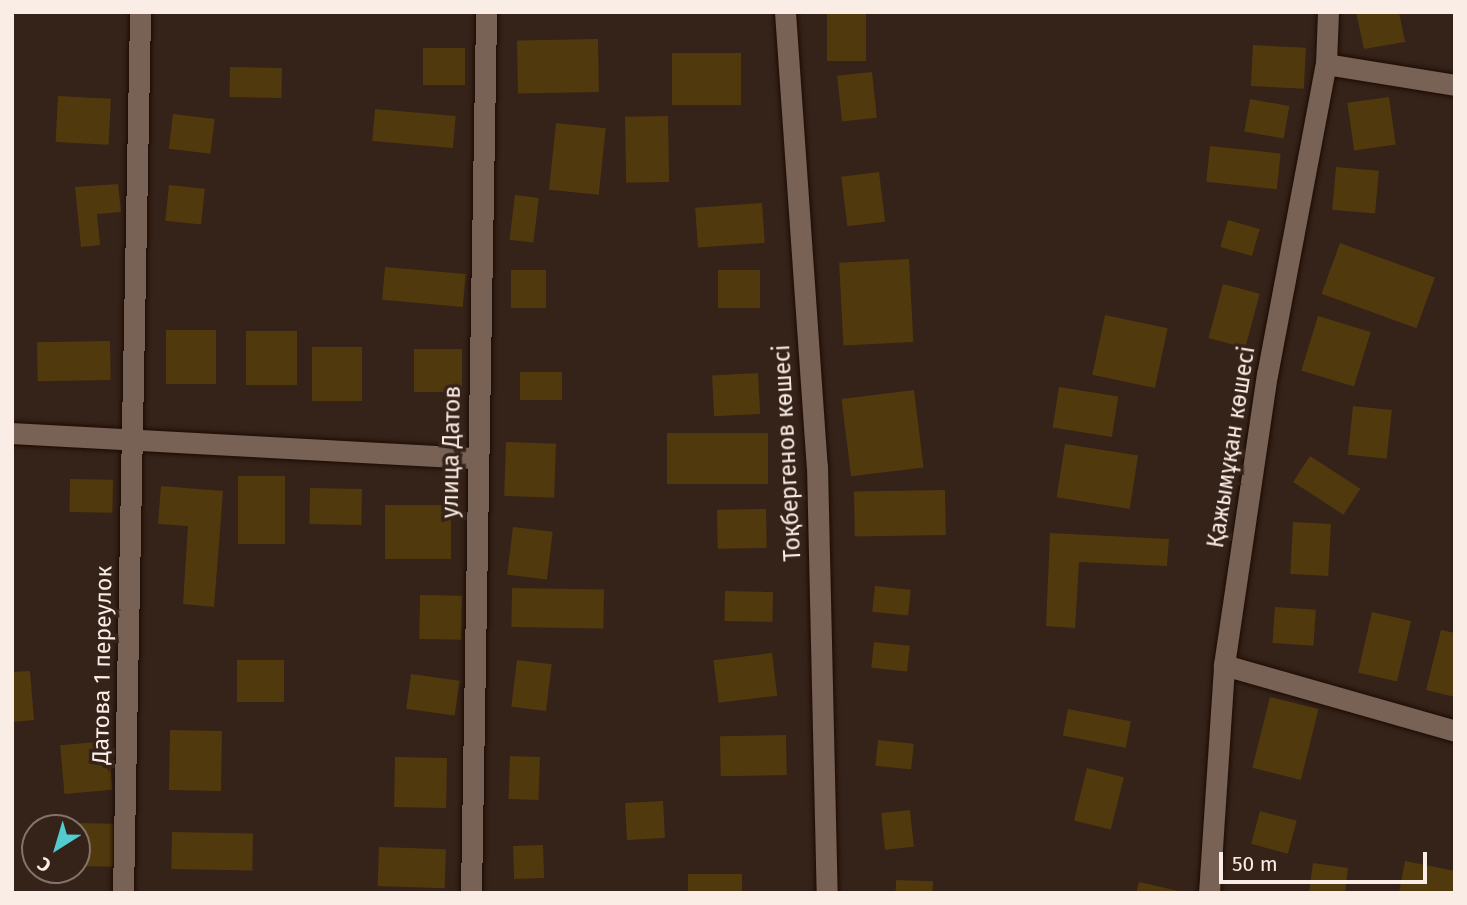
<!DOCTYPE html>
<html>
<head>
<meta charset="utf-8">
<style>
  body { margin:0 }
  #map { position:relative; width:1467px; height:905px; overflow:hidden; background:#352218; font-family:"Fira Sans",sans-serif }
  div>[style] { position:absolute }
  .building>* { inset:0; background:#51390e; transform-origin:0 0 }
  .roads { filter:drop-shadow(0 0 2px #1c0b03) drop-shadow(0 0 2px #1c0b03) }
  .minor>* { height:21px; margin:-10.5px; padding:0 10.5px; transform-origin:10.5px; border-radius:10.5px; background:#786155 }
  span { translate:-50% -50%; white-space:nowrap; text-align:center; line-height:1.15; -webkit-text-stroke:7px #352218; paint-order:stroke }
  .street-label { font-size:23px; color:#faede6 }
  .frame { position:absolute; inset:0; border:14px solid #faede6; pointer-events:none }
  .north { position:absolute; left:21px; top:814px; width:70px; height:70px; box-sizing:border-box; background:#352218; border:2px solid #84736a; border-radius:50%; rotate:217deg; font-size:19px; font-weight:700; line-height:28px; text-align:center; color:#faede6 }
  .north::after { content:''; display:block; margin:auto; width:24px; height:32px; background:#52ccd0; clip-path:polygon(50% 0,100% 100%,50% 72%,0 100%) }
  .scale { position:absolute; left:1219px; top:852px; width:208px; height:32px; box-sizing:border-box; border:4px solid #faede6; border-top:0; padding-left:9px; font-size:21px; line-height:24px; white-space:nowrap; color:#faede6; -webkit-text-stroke:5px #352218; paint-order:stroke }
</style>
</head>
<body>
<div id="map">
  <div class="building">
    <i style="left:827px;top:12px;width:39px;height:49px"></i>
    <i style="clip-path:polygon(1356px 12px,1399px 12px,1405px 42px,1364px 49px)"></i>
    <i style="left:598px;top:39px;width:53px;height:81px;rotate:89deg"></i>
    <i style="left:1253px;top:45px;width:53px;height:41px;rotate:3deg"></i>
    <i style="left:423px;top:48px;width:42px;height:37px"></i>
    <i style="left:672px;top:53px;width:69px;height:52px"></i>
    <i style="left:230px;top:67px;width:52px;height:30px;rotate:1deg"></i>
    <i style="left:872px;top:72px;width:46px;height:35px;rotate:84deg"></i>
    <i style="left:58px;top:96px;width:53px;height:46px;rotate:3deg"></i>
    <i style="left:1389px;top:97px;width:48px;height:42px;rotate:82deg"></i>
    <i style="left:1250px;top:99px;width:40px;height:33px;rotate:10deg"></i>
    <i style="left:375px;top:109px;width:81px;height:32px;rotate:5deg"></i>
    <i style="left:173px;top:114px;width:42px;height:35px;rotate:7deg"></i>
    <i style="left:668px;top:116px;width:66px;height:43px;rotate:89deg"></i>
    <i style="left:556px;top:123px;width:50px;height:67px;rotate:6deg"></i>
    <i style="left:1210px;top:146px;width:71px;height:36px;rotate:6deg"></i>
    <i style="left:1336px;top:167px;width:43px;height:43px;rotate:5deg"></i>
    <i style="left:879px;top:172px;width:50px;height:38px;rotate:83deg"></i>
    <i style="clip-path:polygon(118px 184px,121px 212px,97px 214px,100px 245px,81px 247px,75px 187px)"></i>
    <i style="left:169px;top:185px;width:36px;height:36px;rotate:6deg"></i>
    <i style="left:515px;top:195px;width:24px;height:45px;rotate:7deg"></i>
    <i style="left:762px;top:203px;width:40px;height:67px;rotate:86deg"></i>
    <i style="left:1228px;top:220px;width:33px;height:28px;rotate:16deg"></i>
    <i style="left:1340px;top:243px;width:101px;height:54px;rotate:20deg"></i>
    <i style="left:909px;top:259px;width:83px;height:70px;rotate:87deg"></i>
    <i style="left:385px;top:267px;width:81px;height:33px;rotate:5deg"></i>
    <i style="left:511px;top:270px;width:35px;height:38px"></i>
    <i style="left:718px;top:270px;width:42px;height:38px"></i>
    <i style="left:1223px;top:284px;width:38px;height:56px;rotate:15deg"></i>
    <i style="left:1105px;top:315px;width:64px;height:61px;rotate:12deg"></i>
    <i style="left:1318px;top:316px;width:55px;height:57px;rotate:17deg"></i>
    <i style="left:166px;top:330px;width:50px;height:54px"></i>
    <i style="left:297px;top:331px;width:54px;height:51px;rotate:90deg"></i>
    <i style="left:110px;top:341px;width:39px;height:73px;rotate:89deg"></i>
    <i style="left:312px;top:347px;width:50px;height:54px"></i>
    <i style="left:414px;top:349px;width:48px;height:43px"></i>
    <i style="left:520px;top:372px;width:42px;height:28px"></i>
    <i style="left:758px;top:373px;width:41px;height:46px;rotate:87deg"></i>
    <i style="left:1059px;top:387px;width:60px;height:41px;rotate:9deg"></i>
    <i style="left:914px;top:390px;width:78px;height:73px;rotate:83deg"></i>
    <i style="left:1353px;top:406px;width:39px;height:49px;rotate:6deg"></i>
    <i style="left:667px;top:433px;width:101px;height:51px"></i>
    <i style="left:506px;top:442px;width:50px;height:54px;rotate:2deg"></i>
    <i style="left:1065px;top:444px;width:74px;height:54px;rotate:9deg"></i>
    <i style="left:1310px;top:456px;width:60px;height:31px;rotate:33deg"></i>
    <i style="left:238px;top:476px;width:47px;height:68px"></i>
    <i style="left:70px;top:479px;width:43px;height:33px;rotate:1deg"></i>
    <i style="clip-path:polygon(161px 486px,223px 491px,214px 607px,183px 604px,188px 526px,158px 524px)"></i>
    <i style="left:310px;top:488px;width:52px;height:36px;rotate:1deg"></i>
    <i style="left:945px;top:490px;width:45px;height:91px;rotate:89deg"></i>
    <i style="left:451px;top:505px;width:54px;height:66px;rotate:90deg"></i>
    <i style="left:766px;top:509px;width:39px;height:49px;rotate:89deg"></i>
    <i style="left:1293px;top:522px;width:38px;height:52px;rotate:3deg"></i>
    <i style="left:513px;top:527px;width:40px;height:48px;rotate:7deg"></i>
    <i style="clip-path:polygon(1050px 533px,1169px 539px,1167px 566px,1079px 562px,1075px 628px,1046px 626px)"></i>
    <i style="left:875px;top:586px;width:36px;height:26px;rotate:6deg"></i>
    <i style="left:512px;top:588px;width:92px;height:39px;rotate:1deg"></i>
    <i style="left:725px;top:591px;width:48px;height:30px;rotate:1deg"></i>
    <i style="left:420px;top:595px;width:42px;height:44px;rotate:1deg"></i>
    <i style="left:1275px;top:607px;width:41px;height:36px;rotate:4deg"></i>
    <i style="left:1372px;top:612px;width:40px;height:62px;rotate:13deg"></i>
    <i style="clip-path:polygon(1441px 630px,1455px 633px,1455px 697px,1426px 690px)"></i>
    <i style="left:874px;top:642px;width:36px;height:26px;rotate:6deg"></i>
    <i style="left:772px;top:653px;width:43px;height:59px;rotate:83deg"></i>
    <i style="left:237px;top:660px;width:47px;height:42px"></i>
    <i style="left:517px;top:660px;width:35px;height:47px;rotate:7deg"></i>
    <i style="clip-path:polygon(30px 671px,34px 720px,12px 722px,12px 672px)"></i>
    <i style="left:411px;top:674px;width:49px;height:35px;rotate:8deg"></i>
    <i style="left:1270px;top:697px;width:50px;height:73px;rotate:14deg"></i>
    <i style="left:1068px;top:709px;width:64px;height:27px;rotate:11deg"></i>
    <i style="left:170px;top:730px;width:52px;height:60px;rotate:1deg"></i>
    <i style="left:786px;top:735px;width:40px;height:66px;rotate:89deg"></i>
    <i style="left:878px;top:740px;width:36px;height:26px;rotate:6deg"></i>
    <i style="left:108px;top:741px;width:49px;height:48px;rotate:85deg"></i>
    <i style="left:510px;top:756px;width:30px;height:43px;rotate:2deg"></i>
    <i style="left:395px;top:757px;width:52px;height:50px;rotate:1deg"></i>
    <i style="left:1087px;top:768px;width:38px;height:54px;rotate:14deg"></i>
    <i style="left:663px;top:801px;width:37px;height:38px;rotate:87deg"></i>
    <i style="left:910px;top:810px;width:37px;height:29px;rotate:84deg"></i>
    <i style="left:1260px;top:811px;width:38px;height:34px;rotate:15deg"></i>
    <i style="left:73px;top:823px;width:42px;height:43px;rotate:1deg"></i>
    <i style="left:172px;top:832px;width:81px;height:37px;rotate:1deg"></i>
    <i style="left:543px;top:845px;width:33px;height:30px;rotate:88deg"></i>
    <i style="left:379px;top:847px;width:67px;height:39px;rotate:2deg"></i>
    <i style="clip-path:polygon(1405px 861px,1455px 871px,1455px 893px,1399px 893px)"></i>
    <i style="clip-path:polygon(1313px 863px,1348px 868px,1345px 893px,1309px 893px)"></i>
    <i style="left:688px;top:874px;width:54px;height:19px"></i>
    <i style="left:896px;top:880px;width:37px;height:13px;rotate:2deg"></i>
    <i style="clip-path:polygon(1139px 882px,1183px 892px,1183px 893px,1136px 893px)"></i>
  </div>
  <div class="roads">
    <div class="minor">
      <i style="left:785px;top:12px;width:455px;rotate:86deg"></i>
      <i style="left:817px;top:466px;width:427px;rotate:88.7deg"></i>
      <i style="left:1326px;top:64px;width:131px;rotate:9.2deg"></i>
      <i style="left:12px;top:433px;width:465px;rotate:3.1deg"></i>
      <i style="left:1224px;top:665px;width:240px;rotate:15.9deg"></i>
      <i style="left:123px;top:893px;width:881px;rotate:-88.89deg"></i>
      <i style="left:471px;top:893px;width:881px;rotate:-89.02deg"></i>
      <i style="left:1209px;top:893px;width:228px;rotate:-86.2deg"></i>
      <i style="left:1224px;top:665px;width:293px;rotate:-81.6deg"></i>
      <i style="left:1267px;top:375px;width:317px;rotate:-79.3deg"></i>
      <i style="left:1326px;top:64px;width:52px;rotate:-87.8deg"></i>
    </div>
  </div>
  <div class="street-label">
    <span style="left:1231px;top:447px;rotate:-81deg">Қажымұқан көшесі</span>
    <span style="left:451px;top:452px;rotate:-89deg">улица Датов</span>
    <span style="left:787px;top:453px;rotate:-93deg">Тоқбергенов көшесі</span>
    <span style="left:102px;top:665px;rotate:-89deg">Датова 1 переулок</span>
  </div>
  <div class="frame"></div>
  <div class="north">С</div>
  <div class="scale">50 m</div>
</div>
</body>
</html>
